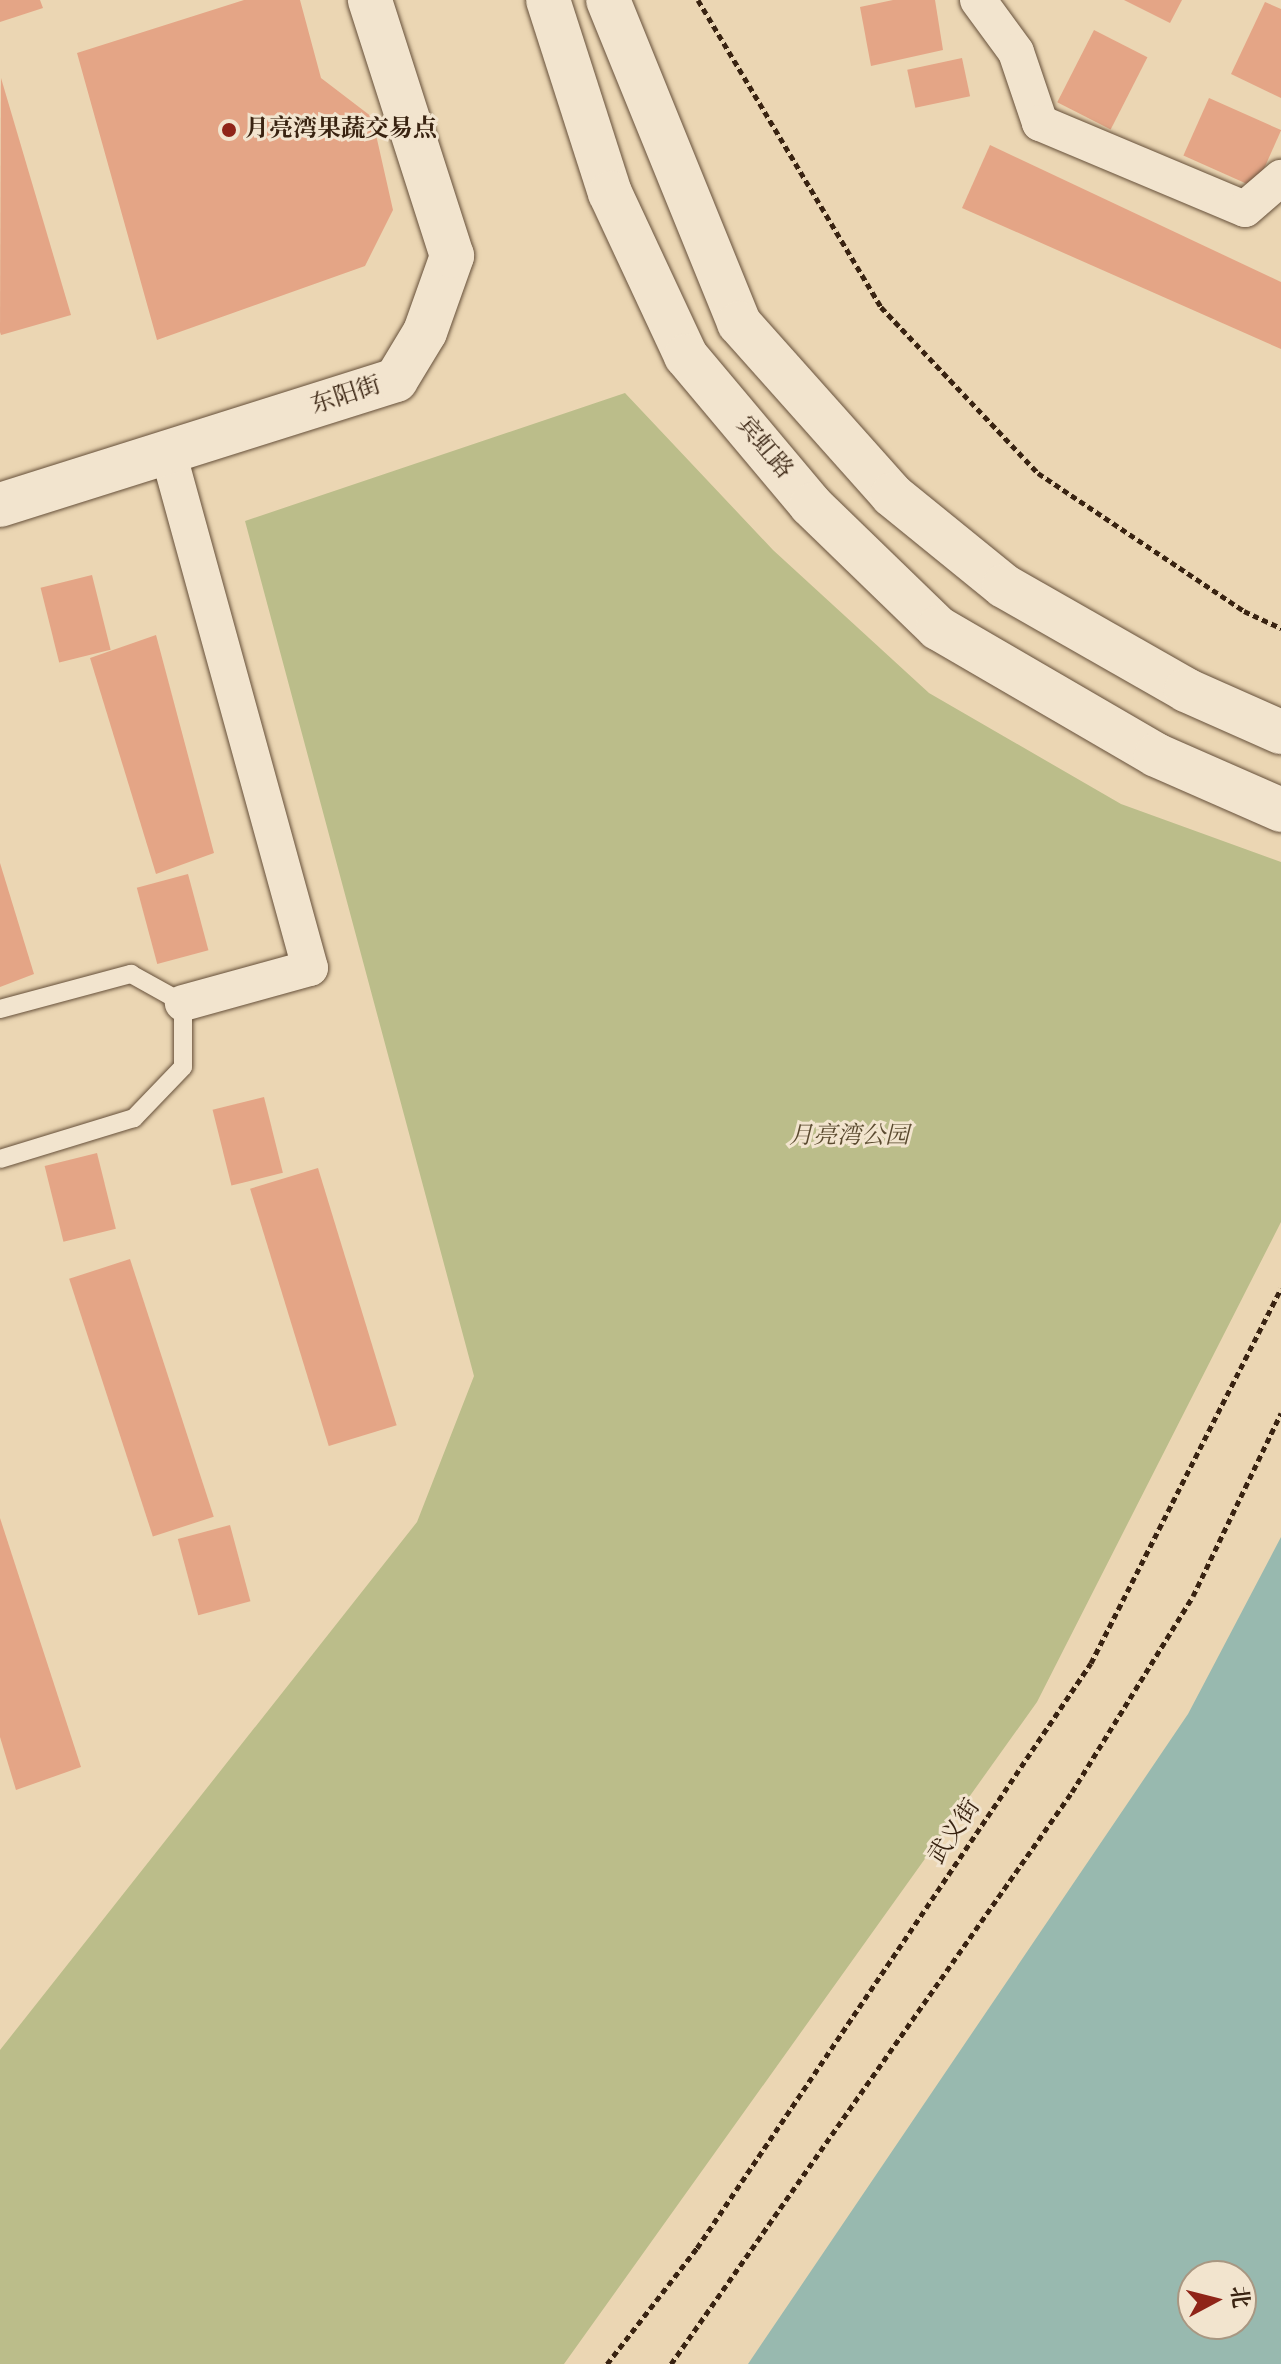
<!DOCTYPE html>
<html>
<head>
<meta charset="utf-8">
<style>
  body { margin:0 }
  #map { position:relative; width:1281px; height:2364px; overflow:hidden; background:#ebd6b3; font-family:"IM FELL English","Noto Serif SC",serif }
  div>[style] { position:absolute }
  .green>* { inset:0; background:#bbbd8a }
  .water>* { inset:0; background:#98b9af }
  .building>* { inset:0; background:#e4a586; transform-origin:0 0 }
  .path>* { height:5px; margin-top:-2.5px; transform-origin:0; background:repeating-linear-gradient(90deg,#392311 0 6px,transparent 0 10px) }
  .roads { filter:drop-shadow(0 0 2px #66503a) drop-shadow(0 0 2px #66503a) }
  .service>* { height:18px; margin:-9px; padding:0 9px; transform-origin:9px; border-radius:9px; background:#f2e4ce }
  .minor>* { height:36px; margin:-18px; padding:0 18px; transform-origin:18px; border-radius:18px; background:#f2e4ce }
  .tertiary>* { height:44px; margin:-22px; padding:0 22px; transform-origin:22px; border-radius:22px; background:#f2e4ce }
  .secondary>* { height:44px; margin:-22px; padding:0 22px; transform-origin:22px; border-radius:22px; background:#f2e4ce }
  .dots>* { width:22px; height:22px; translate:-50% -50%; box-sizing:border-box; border:4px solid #f2e4ce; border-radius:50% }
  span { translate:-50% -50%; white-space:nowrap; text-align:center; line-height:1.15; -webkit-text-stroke:6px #f2e4ce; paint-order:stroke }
  .poi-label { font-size:24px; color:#392311; font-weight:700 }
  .left { translate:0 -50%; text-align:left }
  .street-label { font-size:24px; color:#392311 }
  .park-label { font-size:24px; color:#5a4a2f; font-style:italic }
  .north { position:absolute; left:1177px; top:2260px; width:80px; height:80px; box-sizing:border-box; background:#f2e4ce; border:2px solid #a89782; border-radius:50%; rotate:83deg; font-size:22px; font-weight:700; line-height:32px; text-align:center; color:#392311 }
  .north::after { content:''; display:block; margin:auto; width:28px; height:36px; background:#8f2418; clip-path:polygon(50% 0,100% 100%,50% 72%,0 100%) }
</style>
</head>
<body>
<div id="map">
  <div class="green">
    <i style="clip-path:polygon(625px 393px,773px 550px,929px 693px,1121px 804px,1281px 862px,1281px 1222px,1037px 1702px,564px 2364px,0 2364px,0 2050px,417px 1522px,474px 1376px,245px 521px)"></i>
  </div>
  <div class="water">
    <i style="clip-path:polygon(evenodd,1281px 1537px,1281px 2364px,748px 2364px,1188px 1714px,1281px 1537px,1193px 2276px,1241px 2276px,1241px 2324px,1193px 2324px,1193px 2276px)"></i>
  </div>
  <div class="building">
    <i style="clip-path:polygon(0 0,40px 0,43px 8px,0 22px)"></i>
    <i style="clip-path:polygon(244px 0,300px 0,321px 78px,372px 117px,393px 210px,365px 266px,157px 340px,77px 53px)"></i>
    <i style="clip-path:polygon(893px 0,935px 0,943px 50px,871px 66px,860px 7px)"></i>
    <i style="clip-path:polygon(1124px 0,1182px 0,1170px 23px)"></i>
    <i style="clip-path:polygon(1265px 2px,1281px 9px,1281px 98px,1231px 74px)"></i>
    <i style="left:1094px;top:30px;width:60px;height:81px;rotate:27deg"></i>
    <i style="left:962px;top:58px;width:39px;height:56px;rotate:78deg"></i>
    <i style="clip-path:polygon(1px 78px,71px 315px,1px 335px,0 332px)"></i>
    <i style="left:1209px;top:98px;width:79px;height:63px;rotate:24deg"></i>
    <i style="clip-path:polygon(990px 145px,1281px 282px,1281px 349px,962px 208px)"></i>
    <i style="left:92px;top:575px;width:77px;height:53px;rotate:76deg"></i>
    <i style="clip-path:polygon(156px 635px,214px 853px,156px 874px,90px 658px)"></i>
    <i style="clip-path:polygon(0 863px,34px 974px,0 987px)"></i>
    <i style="left:188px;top:874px;width:79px;height:53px;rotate:75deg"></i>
    <i style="left:264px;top:1097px;width:78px;height:53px;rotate:76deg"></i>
    <i style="left:97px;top:1153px;width:78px;height:54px;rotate:76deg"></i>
    <i style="left:318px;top:1168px;width:269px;height:71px;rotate:73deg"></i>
    <i style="left:130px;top:1259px;width:271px;height:64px;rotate:72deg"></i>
    <i style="clip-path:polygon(0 1518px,81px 1767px,16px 1790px,0 1737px)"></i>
    <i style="left:230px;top:1525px;width:79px;height:54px;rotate:75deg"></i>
  </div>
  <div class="path">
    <i style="left:698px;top:0;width:357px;rotate:59.2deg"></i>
    <i style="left:881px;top:307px;width:228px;rotate:46.6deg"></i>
    <i style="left:1038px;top:473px;width:248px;rotate:33.8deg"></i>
    <i style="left:1244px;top:611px;width:41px;rotate:24.7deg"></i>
    <i style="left:607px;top:2364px;width:147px;rotate:-52.2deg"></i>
    <i style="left:697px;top:2248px;width:705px;rotate:-56.04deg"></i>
    <i style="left:1091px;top:1663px;width:420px;rotate:-63.1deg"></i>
    <i style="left:671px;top:2364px;width:699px;rotate:-54.97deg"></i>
    <i style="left:1072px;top:1792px;width:230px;rotate:-58.3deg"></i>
    <i style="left:1193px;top:1596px;width:203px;rotate:-64.3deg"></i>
  </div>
  <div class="roads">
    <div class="service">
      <i style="left:0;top:1009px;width:136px;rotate:-15deg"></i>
      <i style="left:131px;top:974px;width:60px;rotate:29.1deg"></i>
      <i style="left:183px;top:1003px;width:64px;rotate:90deg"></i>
      <i style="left:183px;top:1067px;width:71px;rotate:133.9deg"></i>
      <i style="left:134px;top:1118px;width:140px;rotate:163deg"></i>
    </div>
    <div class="minor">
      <i style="left:978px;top:0;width:64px;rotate:53.8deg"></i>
      <i style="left:1016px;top:52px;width:75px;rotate:71.3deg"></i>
      <i style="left:1040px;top:123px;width:222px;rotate:22.8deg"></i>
      <i style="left:1245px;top:209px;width:48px;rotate:-40.7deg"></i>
      <i style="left:168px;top:452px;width:535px;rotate:74.61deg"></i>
      <i style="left:310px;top:968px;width:132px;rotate:164.6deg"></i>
    </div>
    <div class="tertiary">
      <i style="left:0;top:505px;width:415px;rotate:-17.5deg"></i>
      <i style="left:396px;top:380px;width:56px;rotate:-58.9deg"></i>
      <i style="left:425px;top:332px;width:81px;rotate:-70.4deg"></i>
      <i style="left:452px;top:256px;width:269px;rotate:-107.8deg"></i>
    </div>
    <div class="secondary">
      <i style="left:548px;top:0;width:203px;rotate:72.2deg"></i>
      <i style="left:610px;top:193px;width:180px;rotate:65deg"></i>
      <i style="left:686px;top:356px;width:194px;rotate:50deg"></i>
      <i style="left:811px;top:505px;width:177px;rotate:44.1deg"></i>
      <i style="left:938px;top:628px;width:252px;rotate:30.2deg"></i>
      <i style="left:1156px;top:755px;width:137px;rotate:23.7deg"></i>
      <i style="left:608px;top:0;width:349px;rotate:67.9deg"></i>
      <i style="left:739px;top:323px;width:230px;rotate:48.3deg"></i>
      <i style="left:892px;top:495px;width:144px;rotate:39.1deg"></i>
      <i style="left:1004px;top:586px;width:210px;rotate:29.7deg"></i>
      <i style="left:1186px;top:690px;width:104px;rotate:23.9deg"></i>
    </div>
  </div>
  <div class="dots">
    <i style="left:229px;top:130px;background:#8f2418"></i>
  </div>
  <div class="poi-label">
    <span class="left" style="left:245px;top:130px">月亮湾果蔬交易点</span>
  </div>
  <div class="street-label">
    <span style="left:346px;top:396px;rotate:-18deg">东阳街</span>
    <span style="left:764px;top:448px;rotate:50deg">宾虹路</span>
    <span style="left:955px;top:1832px;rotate:-56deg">武义街</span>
  </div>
  <div class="park-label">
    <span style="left:849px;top:1137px">月亮湾公园</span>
  </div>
  <div class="north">北</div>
</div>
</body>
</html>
